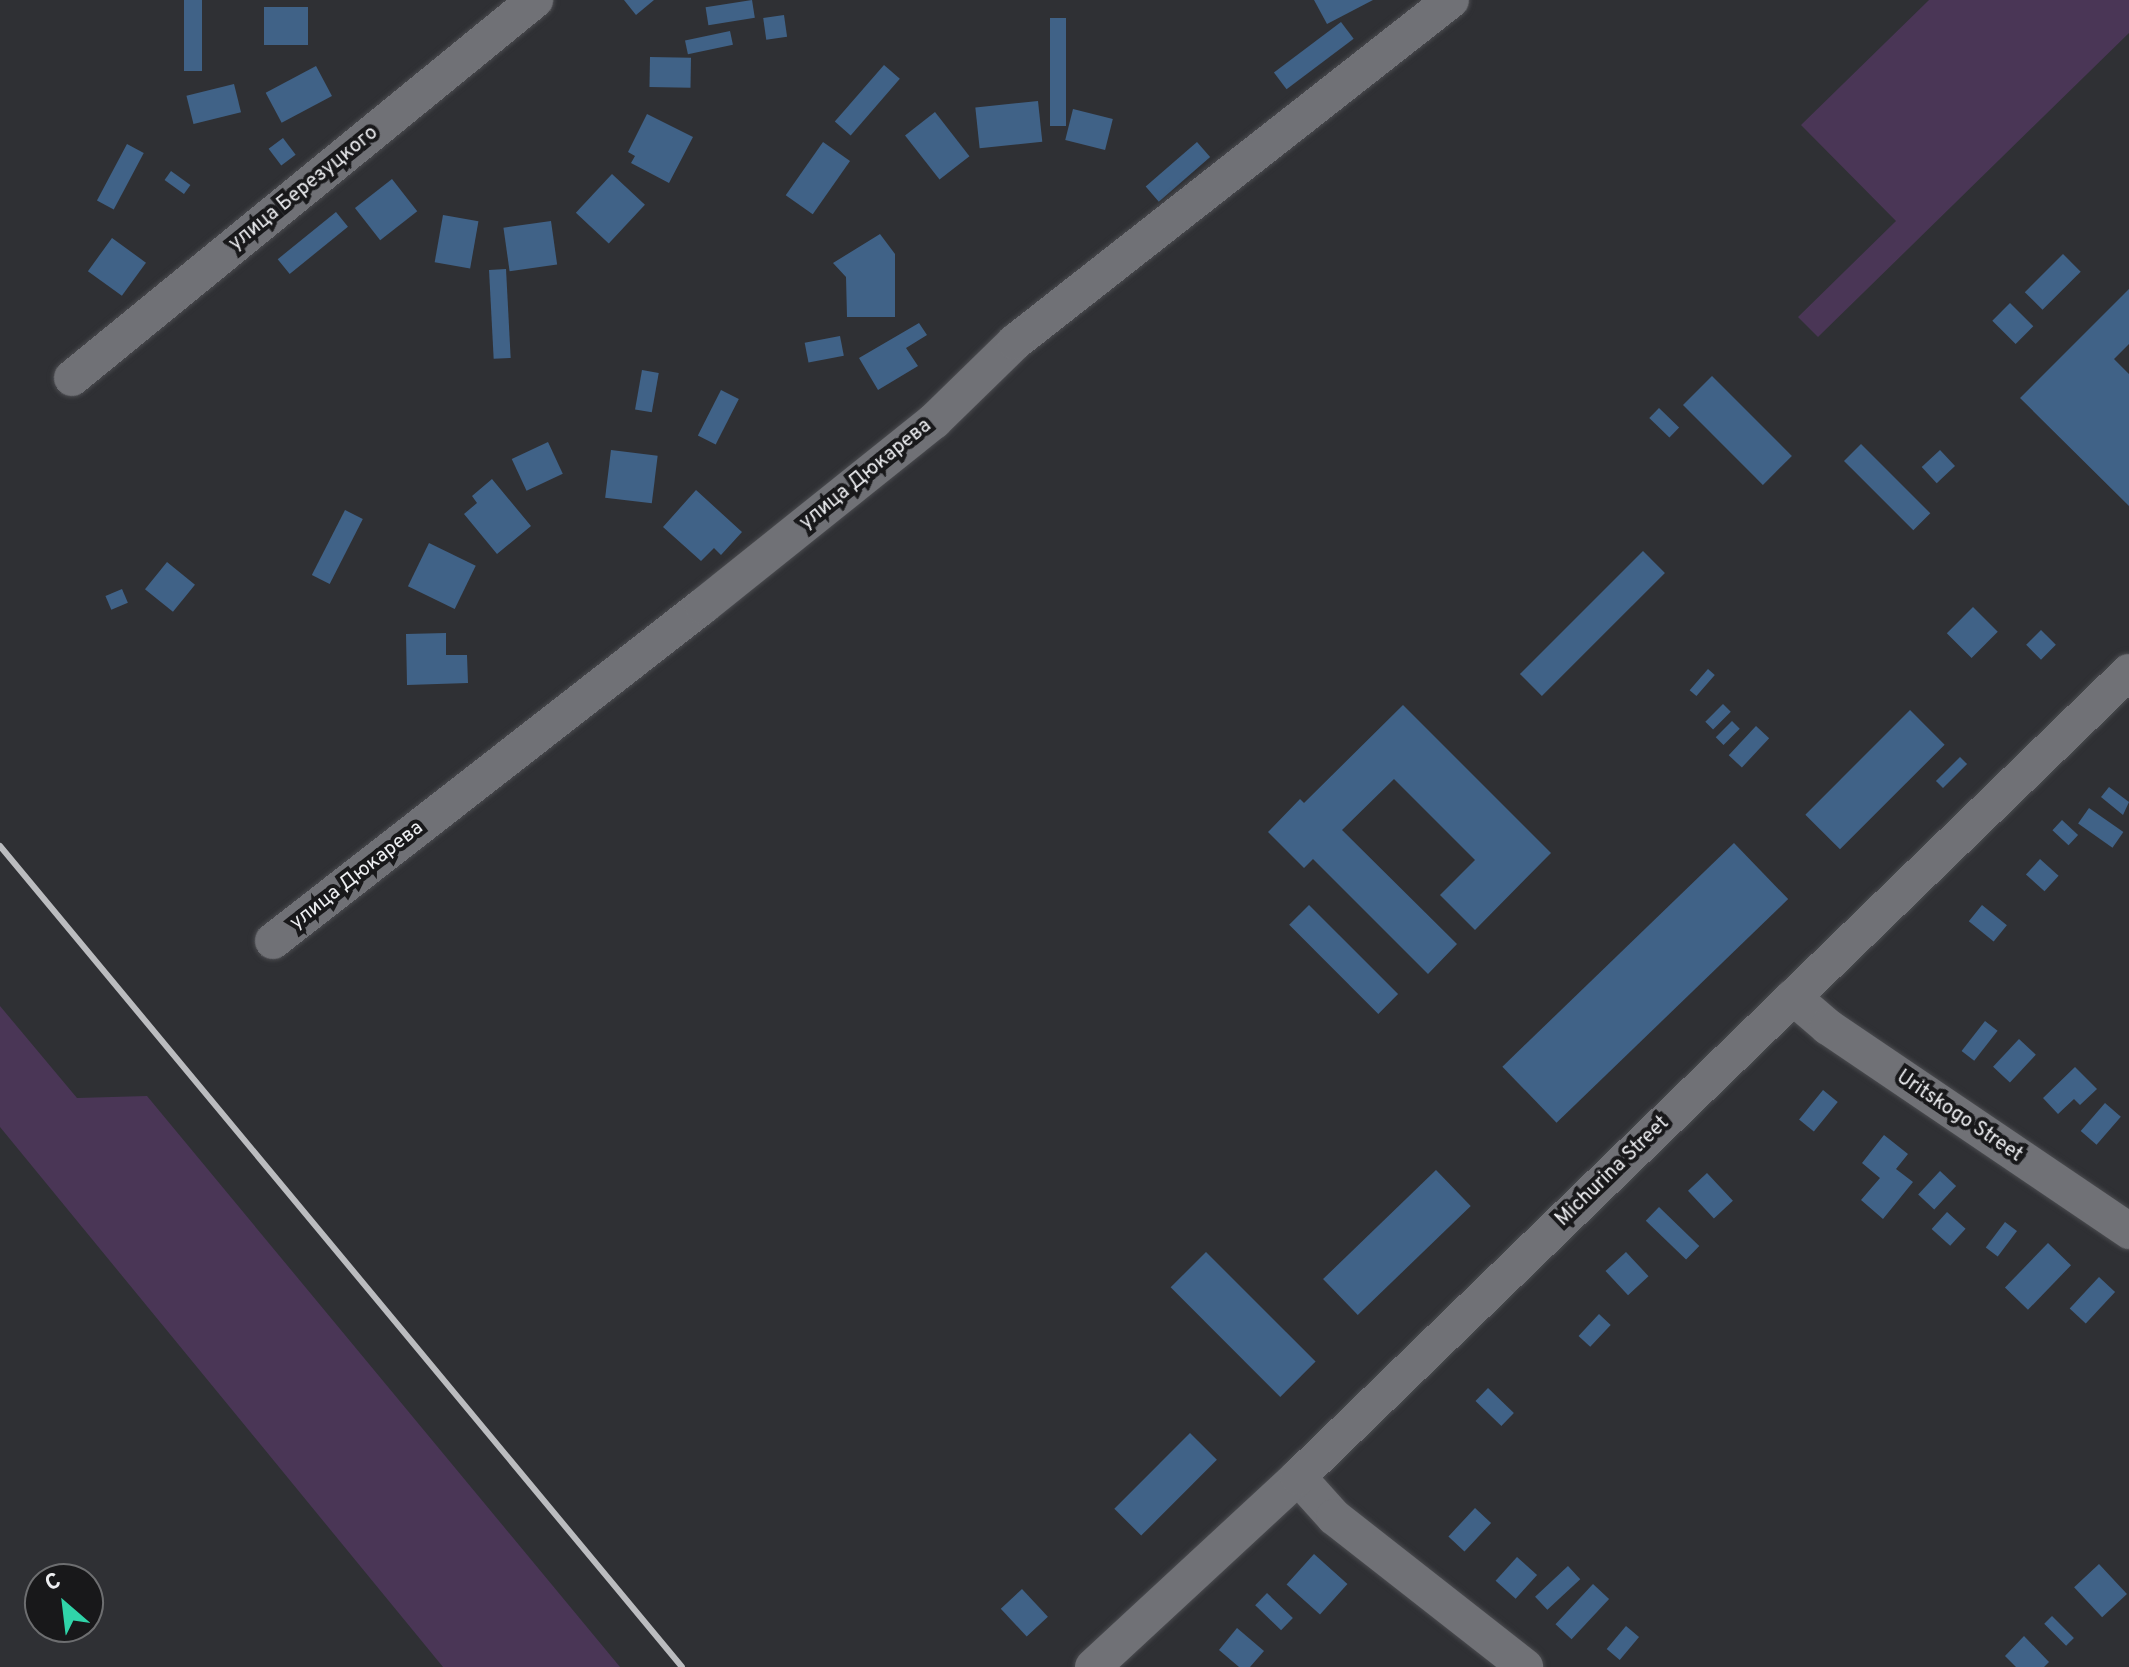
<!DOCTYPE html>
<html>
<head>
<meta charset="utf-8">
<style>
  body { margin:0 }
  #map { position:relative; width:2129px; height:1667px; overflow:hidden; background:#2f3034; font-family:Overpass,sans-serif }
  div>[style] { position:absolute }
  .green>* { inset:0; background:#4a3656 }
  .building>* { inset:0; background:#406287; transform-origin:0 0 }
  .roads { filter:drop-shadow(0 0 2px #4a4b4f) drop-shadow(0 0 2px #4a4b4f) }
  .minor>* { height:36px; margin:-18px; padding:0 18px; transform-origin:18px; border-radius:18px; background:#707176 }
  .rail>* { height:6px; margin:-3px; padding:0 3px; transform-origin:3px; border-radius:3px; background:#bbbcbf }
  span { translate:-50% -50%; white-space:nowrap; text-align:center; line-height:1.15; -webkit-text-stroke:8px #18181a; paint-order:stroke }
  .street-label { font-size:20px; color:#edeef1 }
  .north { position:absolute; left:24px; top:1563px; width:80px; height:80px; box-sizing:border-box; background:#18181a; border:2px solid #6d6e70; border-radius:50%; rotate:332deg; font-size:22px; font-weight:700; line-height:32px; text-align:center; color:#edeef1 }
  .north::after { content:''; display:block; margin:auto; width:28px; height:36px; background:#30d4a9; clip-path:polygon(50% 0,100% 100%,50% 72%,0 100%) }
</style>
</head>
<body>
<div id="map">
  <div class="green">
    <i style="clip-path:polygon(1929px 0,2129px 0,2129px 33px,1818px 337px,1798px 317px,1896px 221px,1801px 125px)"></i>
    <i style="clip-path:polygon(0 1006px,77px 1098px,147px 1096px,620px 1667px,443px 1667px,0 1127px)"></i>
  </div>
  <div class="building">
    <i style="left:184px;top:0;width:18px;height:71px"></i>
    <i style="clip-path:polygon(624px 0,654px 0,636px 15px)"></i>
    <i style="left:752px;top:0;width:18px;height:47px;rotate:81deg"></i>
    <i style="clip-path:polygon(1314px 0,1373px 0,1327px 24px)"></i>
    <i style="left:264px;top:7px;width:44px;height:38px"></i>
    <i style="left:784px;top:15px;width:22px;height:21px;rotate:82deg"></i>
    <i style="left:1050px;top:18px;width:16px;height:108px"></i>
    <i style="left:1341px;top:22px;width:21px;height:84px;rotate:53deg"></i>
    <i style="left:730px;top:31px;width:14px;height:46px;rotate:78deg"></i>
    <i style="left:650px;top:57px;width:41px;height:30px;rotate:1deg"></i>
    <i style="left:884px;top:65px;width:21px;height:75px;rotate:41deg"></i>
    <i style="left:316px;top:66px;width:34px;height:57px;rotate:62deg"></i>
    <i style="left:234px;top:84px;width:29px;height:49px;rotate:76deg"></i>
    <i style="left:1038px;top:101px;width:41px;height:63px;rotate:84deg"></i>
    <i style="left:1073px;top:109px;width:41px;height:32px;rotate:14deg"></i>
    <i style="left:935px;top:112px;width:56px;height:38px;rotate:52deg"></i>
    <i style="clip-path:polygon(647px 114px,693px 137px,669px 183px,631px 163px,635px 156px,628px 152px)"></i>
    <i style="left:283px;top:138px;width:21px;height:18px;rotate:53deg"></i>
    <i style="left:823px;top:142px;width:33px;height:65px;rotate:35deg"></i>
    <i style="left:1197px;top:142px;width:20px;height:68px;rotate:49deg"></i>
    <i style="left:127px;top:144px;width:19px;height:64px;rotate:28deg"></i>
    <i style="left:171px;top:171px;width:24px;height:11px;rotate:36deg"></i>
    <i style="left:612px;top:174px;width:45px;height:53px;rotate:43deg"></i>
    <i style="left:392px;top:179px;width:41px;height:47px;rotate:52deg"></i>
    <i style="left:336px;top:212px;width:19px;height:75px;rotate:51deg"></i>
    <i style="left:443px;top:215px;width:36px;height:48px;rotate:10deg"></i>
    <i style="left:551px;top:221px;width:44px;height:48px;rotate:82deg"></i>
    <i style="clip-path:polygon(880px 234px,895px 254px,895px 317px,847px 317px,846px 277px,833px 263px)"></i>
    <i style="left:112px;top:238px;width:42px;height:41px;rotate:36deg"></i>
    <i style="left:2063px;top:254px;width:25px;height:54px;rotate:45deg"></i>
    <i style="left:506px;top:269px;width:89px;height:17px;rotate:87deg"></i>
    <i style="clip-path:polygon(2129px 289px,2129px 344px,2114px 359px,2129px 374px,2129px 506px,2020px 398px)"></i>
    <i style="left:2010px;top:303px;width:33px;height:25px;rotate:45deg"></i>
    <i style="clip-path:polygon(919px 323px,927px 335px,906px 348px,918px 366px,878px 390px,859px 358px)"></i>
    <i style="left:840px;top:336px;width:20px;height:36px;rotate:79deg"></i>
    <i style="left:642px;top:370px;width:17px;height:40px;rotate:10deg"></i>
    <i style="left:1712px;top:376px;width:113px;height:41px;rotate:45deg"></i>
    <i style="left:721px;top:390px;width:20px;height:51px;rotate:27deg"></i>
    <i style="left:1659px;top:408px;width:28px;height:14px;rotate:44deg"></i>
    <i style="left:548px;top:442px;width:35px;height:40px;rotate:65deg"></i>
    <i style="left:1861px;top:444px;width:98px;height:24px;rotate:45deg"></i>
    <i style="left:611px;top:450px;width:47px;height:48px;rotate:7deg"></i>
    <i style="left:1940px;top:450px;width:22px;height:25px;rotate:47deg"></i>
    <i style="clip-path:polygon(492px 479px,531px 526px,497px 554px,464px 514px,477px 503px,472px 496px)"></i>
    <i style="clip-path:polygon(696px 490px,742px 532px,721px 555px,714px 548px,701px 561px,663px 527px)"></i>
    <i style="left:345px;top:510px;width:20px;height:73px;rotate:27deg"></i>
    <i style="left:429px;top:543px;width:52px;height:48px;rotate:26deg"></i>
    <i style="left:1643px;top:551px;width:31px;height:174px;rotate:45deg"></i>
    <i style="left:167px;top:562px;width:36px;height:35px;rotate:39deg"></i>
    <i style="left:122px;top:589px;width:15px;height:18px;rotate:67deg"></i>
    <i style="left:1973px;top:607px;width:35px;height:37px;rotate:45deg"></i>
    <i style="left:2041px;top:630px;width:21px;height:21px;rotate:45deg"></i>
    <i style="clip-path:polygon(446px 633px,446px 655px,467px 655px,468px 683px,407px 685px,406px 634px)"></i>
    <i style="left:1708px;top:669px;width:9px;height:28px;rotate:41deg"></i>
    <i style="left:1723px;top:704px;width:11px;height:25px;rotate:45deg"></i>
    <i style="clip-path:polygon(1403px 705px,1551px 853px,1475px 930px,1440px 895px,1475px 860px,1394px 779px,1342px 830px,1457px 944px,1428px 974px,1313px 859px,1304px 868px,1268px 832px,1300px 799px,1304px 803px)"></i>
    <i style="left:1910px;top:710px;width:49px;height:148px;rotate:45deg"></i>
    <i style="left:1732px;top:721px;width:11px;height:23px;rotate:45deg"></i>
    <i style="left:1756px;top:726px;width:18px;height:40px;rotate:43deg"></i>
    <i style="left:1960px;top:757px;width:10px;height:34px;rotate:45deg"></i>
    <i style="clip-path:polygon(2109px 787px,2129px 802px,2123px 815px,2101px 797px)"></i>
    <i style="left:2089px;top:808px;width:42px;height:19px;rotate:35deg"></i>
    <i style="left:2062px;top:820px;width:22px;height:14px;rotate:43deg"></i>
    <i style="left:1734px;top:843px;width:78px;height:322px;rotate:46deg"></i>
    <i style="left:2040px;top:859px;width:25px;height:21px;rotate:42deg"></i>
    <i style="left:1309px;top:905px;width:126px;height:28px;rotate:45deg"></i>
    <i style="left:1982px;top:905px;width:32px;height:21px;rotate:39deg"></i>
    <i style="left:1985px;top:1021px;width:16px;height:38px;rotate:38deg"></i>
    <i style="left:2019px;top:1039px;width:23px;height:38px;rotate:43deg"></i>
    <i style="clip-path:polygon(2075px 1067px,2097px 1089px,2080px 1105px,2074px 1099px,2058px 1114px,2043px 1098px)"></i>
    <i style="left:1823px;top:1090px;width:19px;height:38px;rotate:39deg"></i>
    <i style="left:2105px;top:1103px;width:21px;height:37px;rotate:41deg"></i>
    <i style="clip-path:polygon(1884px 1135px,1908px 1154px,1896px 1169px,1913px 1182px,1883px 1219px,1861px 1200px,1880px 1178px,1862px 1163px)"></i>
    <i style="left:1436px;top:1170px;width:50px;height:157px;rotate:46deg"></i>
    <i style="left:1940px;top:1171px;width:22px;height:32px;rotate:43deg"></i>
    <i style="left:1707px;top:1173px;width:38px;height:26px;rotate:47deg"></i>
    <i style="left:1659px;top:1207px;width:56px;height:19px;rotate:44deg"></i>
    <i style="left:1947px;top:1212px;width:25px;height:23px;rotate:42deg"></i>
    <i style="left:2005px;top:1222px;width:15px;height:32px;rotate:37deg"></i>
    <i style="left:2048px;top:1243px;width:32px;height:62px;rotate:44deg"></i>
    <i style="left:1206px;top:1252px;width:155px;height:50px;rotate:45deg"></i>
    <i style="left:1626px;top:1252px;width:33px;height:28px;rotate:47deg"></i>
    <i style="left:2099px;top:1277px;width:22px;height:43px;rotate:43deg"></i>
    <i style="left:1599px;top:1314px;width:16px;height:30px;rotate:43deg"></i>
    <i style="left:1488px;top:1388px;width:36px;height:18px;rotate:44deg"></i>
    <i style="left:1190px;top:1433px;width:38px;height:107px;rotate:45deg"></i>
    <i style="left:1475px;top:1508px;width:22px;height:39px;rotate:43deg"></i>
    <i style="left:1314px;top:1554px;width:45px;height:41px;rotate:42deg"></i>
    <i style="left:1517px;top:1557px;width:27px;height:32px;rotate:42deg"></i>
    <i style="left:2099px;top:1564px;width:41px;height:34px;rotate:47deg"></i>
    <i style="left:1568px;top:1566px;width:18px;height:45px;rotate:47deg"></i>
    <i style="left:1593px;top:1584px;width:22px;height:55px;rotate:43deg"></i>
    <i style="left:1022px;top:1589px;width:38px;height:29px;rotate:47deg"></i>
    <i style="left:1267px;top:1593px;width:36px;height:17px;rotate:44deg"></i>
    <i style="left:2052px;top:1616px;width:31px;height:11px;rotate:45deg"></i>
    <i style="left:1626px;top:1626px;width:17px;height:30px;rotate:40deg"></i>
    <i style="clip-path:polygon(1237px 1628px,1264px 1651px,1250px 1667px,1239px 1667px,1219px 1650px)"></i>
    <i style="clip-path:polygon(2024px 1636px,2049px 1662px,2044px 1667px,2016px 1667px,2005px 1656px)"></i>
  </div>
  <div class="roads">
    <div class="minor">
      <i style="left:72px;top:378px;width:598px;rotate:-39.23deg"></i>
      <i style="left:273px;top:941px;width:545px;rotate:-37.92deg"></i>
      <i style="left:703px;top:606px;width:296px;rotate:-38.7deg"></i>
      <i style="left:934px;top:421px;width:113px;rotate:-44.3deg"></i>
      <i style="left:1015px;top:342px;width:554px;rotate:-38.11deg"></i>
      <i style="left:1793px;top:997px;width:46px;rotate:40.6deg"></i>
      <i style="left:1828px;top:1027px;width:364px;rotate:34.1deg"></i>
      <i style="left:1298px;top:1477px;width:54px;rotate:48deg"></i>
      <i style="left:1334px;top:1517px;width:243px;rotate:38.1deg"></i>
      <i style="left:1093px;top:1667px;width:280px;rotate:-42.8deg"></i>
      <i style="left:1298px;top:1477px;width:1157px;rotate:-44.09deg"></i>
    </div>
  </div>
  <div class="rail">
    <i style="left:0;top:846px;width:1067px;rotate:50.28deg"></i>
  </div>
  <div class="street-label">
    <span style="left:304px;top:189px;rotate:-39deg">улица Березуцкого</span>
    <span style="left:866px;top:475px;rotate:-39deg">улица Дюкарева</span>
    <span style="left:357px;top:876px;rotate:-38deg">улица Дюкарева</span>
    <span style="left:1959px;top:1117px;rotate:34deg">Uritskogo Street</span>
    <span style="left:1613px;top:1172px;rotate:-44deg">Michurina Street</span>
  </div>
  <div class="north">С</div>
</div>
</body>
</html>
